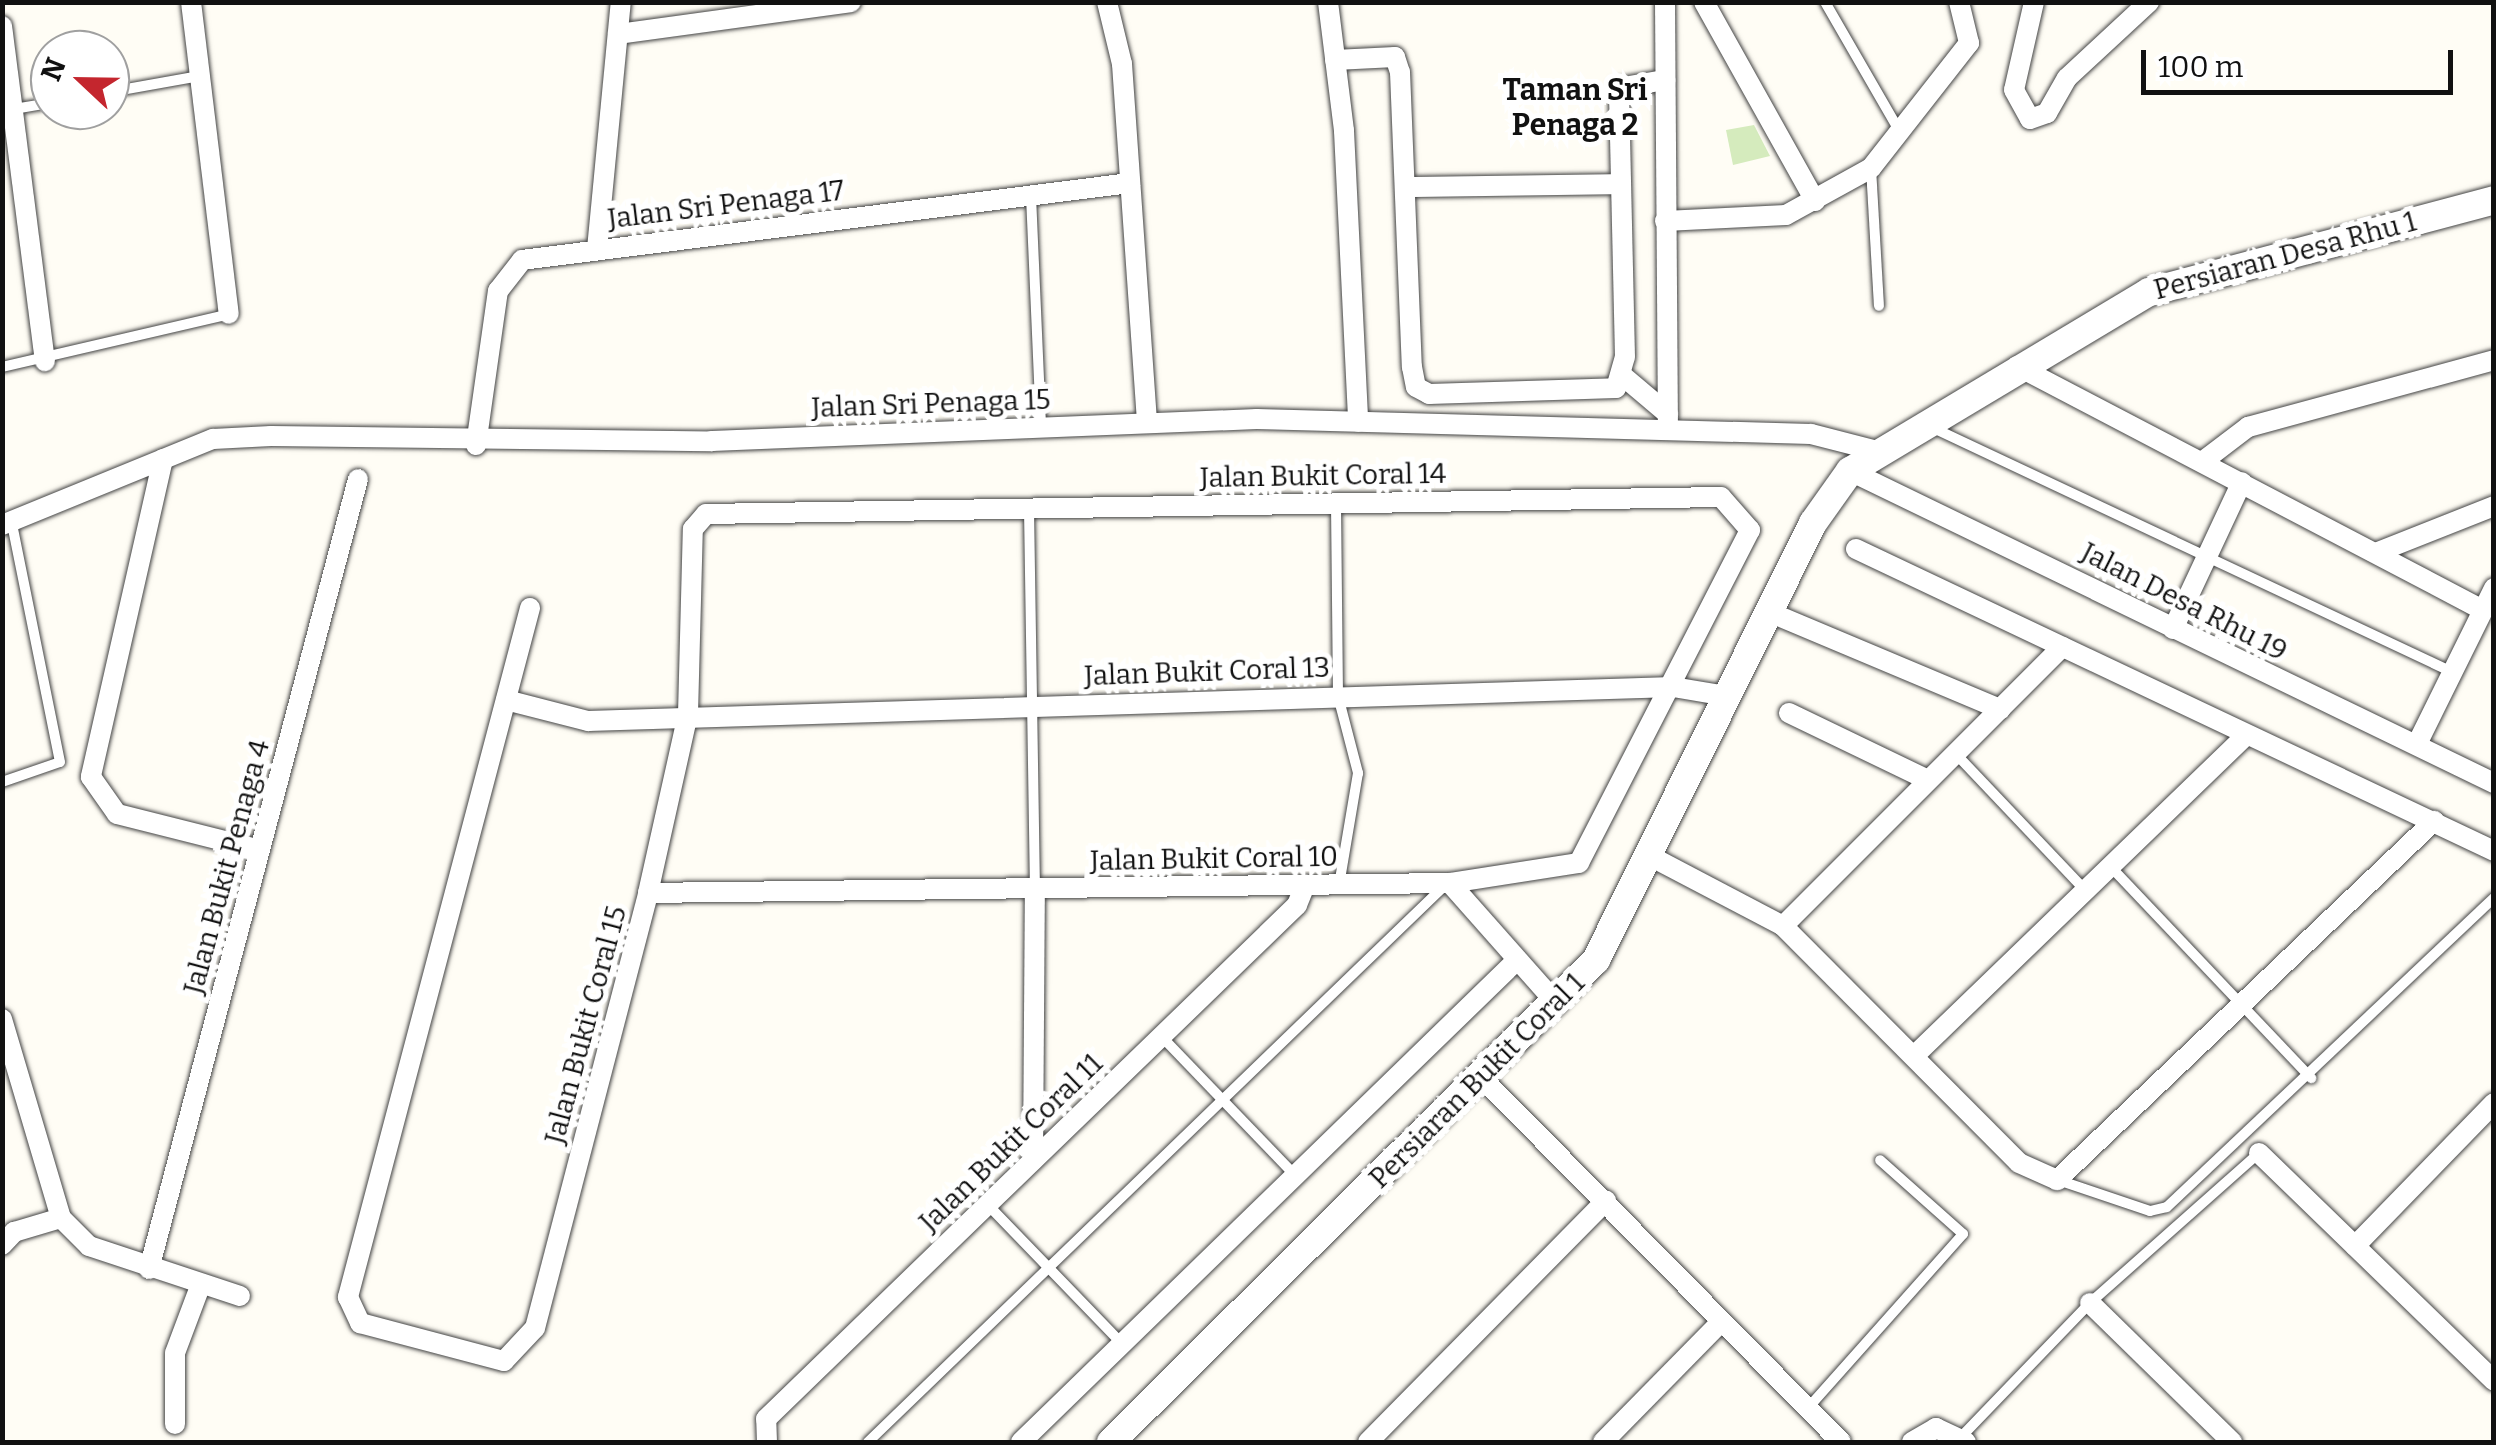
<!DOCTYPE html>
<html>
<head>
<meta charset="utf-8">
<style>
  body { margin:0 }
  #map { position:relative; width:2496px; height:1445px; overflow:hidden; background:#fffdf5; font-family:Bitter,serif }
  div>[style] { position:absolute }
  .green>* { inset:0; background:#d5ebbd }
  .roads { filter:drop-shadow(0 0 2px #444) drop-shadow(0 0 2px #444) }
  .service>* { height:10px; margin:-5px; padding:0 5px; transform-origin:5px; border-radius:5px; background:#fff }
  .minor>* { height:20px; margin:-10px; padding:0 10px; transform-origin:10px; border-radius:10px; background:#fff }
  .tertiary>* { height:28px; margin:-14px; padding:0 14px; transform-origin:14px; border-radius:14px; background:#fff }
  span { translate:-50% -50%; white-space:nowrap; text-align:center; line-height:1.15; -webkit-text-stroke:10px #fff; paint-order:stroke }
  .street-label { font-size:28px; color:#111 }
  .neighbourhood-label { font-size:30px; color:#111; font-weight:700 }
  .frame { position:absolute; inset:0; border:5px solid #111; pointer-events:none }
  .north { position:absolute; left:30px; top:30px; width:100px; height:100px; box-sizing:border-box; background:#fff; border:2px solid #a0a0a0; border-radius:50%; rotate:292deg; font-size:28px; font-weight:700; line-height:40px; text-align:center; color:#111 }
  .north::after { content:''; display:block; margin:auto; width:35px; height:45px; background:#c4262e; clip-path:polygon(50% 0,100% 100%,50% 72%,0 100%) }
  .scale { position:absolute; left:2141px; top:50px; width:312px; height:45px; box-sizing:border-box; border:5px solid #111; border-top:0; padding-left:12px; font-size:30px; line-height:35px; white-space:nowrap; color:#111; -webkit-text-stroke:8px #fff; paint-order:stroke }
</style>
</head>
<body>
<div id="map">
  <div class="green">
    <i style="clip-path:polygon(1754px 125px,1770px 156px,1733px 165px,1726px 130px)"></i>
  </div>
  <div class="roads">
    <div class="service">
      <i style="left:1825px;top:2px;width:148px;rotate:60deg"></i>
      <i style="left:110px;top:92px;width:91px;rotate:-10.1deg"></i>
      <i style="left:2px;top:111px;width:49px;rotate:-9.5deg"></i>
      <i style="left:1871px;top:168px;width:138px;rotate:86.7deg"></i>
      <i style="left:1031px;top:196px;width:231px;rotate:87.5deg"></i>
      <i style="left:2px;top:367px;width:233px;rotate:-13.1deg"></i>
      <i style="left:1929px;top:426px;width:578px;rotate:25.19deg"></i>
      <i style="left:1336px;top:504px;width:192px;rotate:89.4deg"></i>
      <i style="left:1338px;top:696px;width:80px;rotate:75.4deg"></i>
      <i style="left:1358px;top:773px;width:114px;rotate:99.6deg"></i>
      <i style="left:1029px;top:509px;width:378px;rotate:89.1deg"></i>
      <i style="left:1954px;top:752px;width:189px;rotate:46.5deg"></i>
      <i style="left:2px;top:782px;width:61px;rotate:-19deg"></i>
      <i style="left:60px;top:762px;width:243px;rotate:-101.4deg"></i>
      <i style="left:2109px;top:865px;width:294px;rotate:46.5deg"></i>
      <i style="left:1162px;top:1037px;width:192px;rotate:46.1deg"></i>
      <i style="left:2058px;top:1180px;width:97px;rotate:18.6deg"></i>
      <i style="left:2150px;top:1211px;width:17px;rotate:-13deg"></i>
      <i style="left:2167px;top:1207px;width:450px;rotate:-43.4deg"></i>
      <i style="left:988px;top:1205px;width:193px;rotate:46deg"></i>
      <i style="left:1808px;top:1408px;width:233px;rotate:-48.3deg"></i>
      <i style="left:1963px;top:1234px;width:111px;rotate:-138.3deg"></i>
      <i style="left:1961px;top:1437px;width:186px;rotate:-46.1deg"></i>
      <i style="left:2090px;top:1303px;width:226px;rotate:-41.6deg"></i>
      <i style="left:868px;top:1442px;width:798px;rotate:-43.98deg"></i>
    </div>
    <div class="minor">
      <i style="left:191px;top:2px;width:314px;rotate:83.1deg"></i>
      <i style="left:1107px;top:2px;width:64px;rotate:76.4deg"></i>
      <i style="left:1122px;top:64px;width:358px;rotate:86deg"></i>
      <i style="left:1328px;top:2px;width:130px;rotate:82.9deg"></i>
      <i style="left:1344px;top:131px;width:291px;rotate:87.2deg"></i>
      <i style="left:1665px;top:2px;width:427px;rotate:89.6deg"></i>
      <i style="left:1704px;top:2px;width:228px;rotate:60.8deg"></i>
      <i style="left:2034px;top:2px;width:90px;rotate:102.8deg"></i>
      <i style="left:2014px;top:90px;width:33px;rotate:61deg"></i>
      <i style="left:2030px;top:119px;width:18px;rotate:-19deg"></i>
      <i style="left:2047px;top:113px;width:40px;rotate:-60.3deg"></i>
      <i style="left:2067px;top:78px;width:112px;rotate:-42.8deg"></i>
      <i style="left:2px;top:26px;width:338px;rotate:82.7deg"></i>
      <i style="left:618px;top:34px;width:235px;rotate:-7.8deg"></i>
      <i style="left:1335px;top:60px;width:60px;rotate:-2.9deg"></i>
      <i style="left:1395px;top:57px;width:16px;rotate:72deg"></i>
      <i style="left:1400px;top:72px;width:295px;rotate:87.7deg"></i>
      <i style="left:1412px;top:367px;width:20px;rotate:79deg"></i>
      <i style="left:1416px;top:387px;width:15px;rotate:28deg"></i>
      <i style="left:1429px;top:394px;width:187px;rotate:-1.8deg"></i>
      <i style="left:1616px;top:388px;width:32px;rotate:-74deg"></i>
      <i style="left:1625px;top:357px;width:269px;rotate:-91.3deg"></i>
      <i style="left:1619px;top:88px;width:47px;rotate:-9.9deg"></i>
      <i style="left:1406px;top:187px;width:213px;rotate:-0.8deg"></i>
      <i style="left:1665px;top:221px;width:121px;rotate:-2.8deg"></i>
      <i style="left:1786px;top:215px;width:97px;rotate:-28.9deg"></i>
      <i style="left:1871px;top:168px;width:159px;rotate:-51.9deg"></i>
      <i style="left:1969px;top:43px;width:42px;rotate:-103.7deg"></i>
      <i style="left:597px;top:249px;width:248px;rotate:-84.5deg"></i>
      <i style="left:2017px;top:366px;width:526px;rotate:27.64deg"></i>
      <i style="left:1623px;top:376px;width:59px;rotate:40.2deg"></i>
      <i style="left:476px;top:445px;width:156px;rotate:-81.9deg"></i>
      <i style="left:498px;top:291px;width:39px;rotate:-52deg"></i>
      <i style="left:522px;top:260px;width:613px;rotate:-7.22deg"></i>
      <i style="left:163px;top:459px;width:326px;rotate:102.8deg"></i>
      <i style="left:91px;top:777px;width:45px;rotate:54.9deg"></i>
      <i style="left:117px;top:814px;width:147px;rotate:14.1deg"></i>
      <i style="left:2202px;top:462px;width:58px;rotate:-37.3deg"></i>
      <i style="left:2248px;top:427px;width:255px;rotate:-15.2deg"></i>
      <i style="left:1850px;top:471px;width:716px;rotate:25.85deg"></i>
      <i style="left:2px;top:525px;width:228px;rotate:-22.2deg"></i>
      <i style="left:213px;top:439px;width:58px;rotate:-3deg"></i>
      <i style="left:271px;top:436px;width:440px;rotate:0.7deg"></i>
      <i style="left:711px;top:441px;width:546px;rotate:-2.31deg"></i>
      <i style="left:1257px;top:419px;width:554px;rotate:1.55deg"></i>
      <i style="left:1811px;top:434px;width:68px;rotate:14.4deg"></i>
      <i style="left:1856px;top:549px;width:706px;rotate:25.33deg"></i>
      <i style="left:2378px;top:552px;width:125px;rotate:-21.6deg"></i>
      <i style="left:530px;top:608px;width:713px;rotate:104.8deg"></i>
      <i style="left:348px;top:1297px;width:29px;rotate:65deg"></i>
      <i style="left:360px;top:1323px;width:149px;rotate:14.8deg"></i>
      <i style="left:504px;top:1361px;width:45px;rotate:-46.8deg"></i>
      <i style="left:535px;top:1328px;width:449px;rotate:-75.4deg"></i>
      <i style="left:648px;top:893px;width:183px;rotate:-77.4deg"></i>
      <i style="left:688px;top:714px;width:185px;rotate:-88.5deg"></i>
      <i style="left:693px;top:529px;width:20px;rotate:-49deg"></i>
      <i style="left:706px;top:514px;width:1015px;rotate:-0.96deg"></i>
      <i style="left:1721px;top:497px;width:44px;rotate:48.7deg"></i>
      <i style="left:1750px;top:530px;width:374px;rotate:117.2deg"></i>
      <i style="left:1579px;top:863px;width:131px;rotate:171.2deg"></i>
      <i style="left:1450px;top:883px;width:802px;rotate:179.29deg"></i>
      <i style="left:1769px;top:612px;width:251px;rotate:22.8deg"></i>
      <i style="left:2173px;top:629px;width:162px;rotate:-64.9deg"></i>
      <i style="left:506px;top:700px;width:85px;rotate:14.4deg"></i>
      <i style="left:588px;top:721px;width:1086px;rotate:-1.79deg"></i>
      <i style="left:1673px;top:687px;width:55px;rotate:9.5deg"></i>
      <i style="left:1789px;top:713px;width:152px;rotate:25.7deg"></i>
      <i style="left:2417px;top:744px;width:174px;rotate:-63.7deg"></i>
      <i style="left:1648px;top:855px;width:153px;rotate:27.7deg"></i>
      <i style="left:1783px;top:926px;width:334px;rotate:45.1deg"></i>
      <i style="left:2019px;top:1163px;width:42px;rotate:24.1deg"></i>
      <i style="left:2057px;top:1180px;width:521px;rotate:-43.6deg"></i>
      <i style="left:1450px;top:883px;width:162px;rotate:48.5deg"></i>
      <i style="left:1783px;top:926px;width:395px;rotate:-45deg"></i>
      <i style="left:2px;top:1019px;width:208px;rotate:73.5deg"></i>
      <i style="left:61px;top:1218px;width:40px;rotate:45deg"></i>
      <i style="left:89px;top:1246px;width:159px;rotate:18.3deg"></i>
      <i style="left:1914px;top:1056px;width:459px;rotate:-44deg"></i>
      <i style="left:1482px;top:1078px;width:511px;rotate:45.4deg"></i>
      <i style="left:2259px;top:1153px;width:327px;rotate:44.1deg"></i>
      <i style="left:1033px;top:1160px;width:272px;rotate:-89.6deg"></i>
      <i style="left:2px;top:1245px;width:18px;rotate:-47deg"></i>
      <i style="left:14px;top:1232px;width:49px;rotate:-16.6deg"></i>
      <i style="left:2355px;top:1246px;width:199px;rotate:-45.8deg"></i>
      <i style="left:149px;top:1269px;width:817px;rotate:-75.18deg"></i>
      <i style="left:2090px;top:1303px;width:199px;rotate:44.4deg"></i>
      <i style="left:175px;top:1424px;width:71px;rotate:-90deg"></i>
      <i style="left:175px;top:1353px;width:74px;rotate:-69.4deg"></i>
      <i style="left:767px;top:1442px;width:23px;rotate:-92deg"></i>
      <i style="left:766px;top:1419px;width:739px;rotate:-44.07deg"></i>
      <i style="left:1297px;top:905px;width:22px;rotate:-68deg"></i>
      <i style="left:1021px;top:1442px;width:692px;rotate:-44.18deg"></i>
      <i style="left:1368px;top:1442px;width:339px;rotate:-45.4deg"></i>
      <i style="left:1603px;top:1442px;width:167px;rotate:-45.5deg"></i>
      <i style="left:1912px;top:1442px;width:28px;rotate:-30deg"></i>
      <i style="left:1936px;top:1428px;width:33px;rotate:25deg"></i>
    </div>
    <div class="tertiary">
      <i style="left:1111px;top:1442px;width:684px;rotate:-44.82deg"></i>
      <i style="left:1596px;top:960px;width:488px;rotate:-63.6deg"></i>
      <i style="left:1813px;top:523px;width:64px;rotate:-54.6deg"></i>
      <i style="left:1850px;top:471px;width:348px;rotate:-30.9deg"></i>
      <i style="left:2149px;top:292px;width:357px;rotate:-14.9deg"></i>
    </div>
  </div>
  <div class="street-label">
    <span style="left:726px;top:205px;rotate:-7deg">Jalan Sri Penaga 17</span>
    <span style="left:2285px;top:256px;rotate:-15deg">Persiaran Desa Rhu 1</span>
    <span style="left:931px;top:404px;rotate:-2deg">Jalan Sri Penaga 15</span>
    <span style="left:1323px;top:476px;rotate:-1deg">Jalan Bukit Coral 14</span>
    <span style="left:2184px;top:602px;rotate:27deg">Jalan Desa Rhu 19</span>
    <span style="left:1207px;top:672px;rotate:-2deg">Jalan Bukit Coral 13</span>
    <span style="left:1214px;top:859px;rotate:-1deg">Jalan Bukit Coral 10</span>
    <span style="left:227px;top:867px;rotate:-75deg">Jalan Bukit Penaga 4</span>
    <span style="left:586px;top:1025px;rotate:-75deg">Jalan Bukit Coral 15</span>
    <span style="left:1477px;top:1081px;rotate:-45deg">Persiaran Bukit Coral 1</span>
    <span style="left:1011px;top:1143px;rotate:-44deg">Jalan Bukit Coral 11</span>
  </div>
  <div class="neighbourhood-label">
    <span style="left:1575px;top:107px">Taman Sri<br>Penaga 2</span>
  </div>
  <div class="frame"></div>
  <div class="north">N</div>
  <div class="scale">100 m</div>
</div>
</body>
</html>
